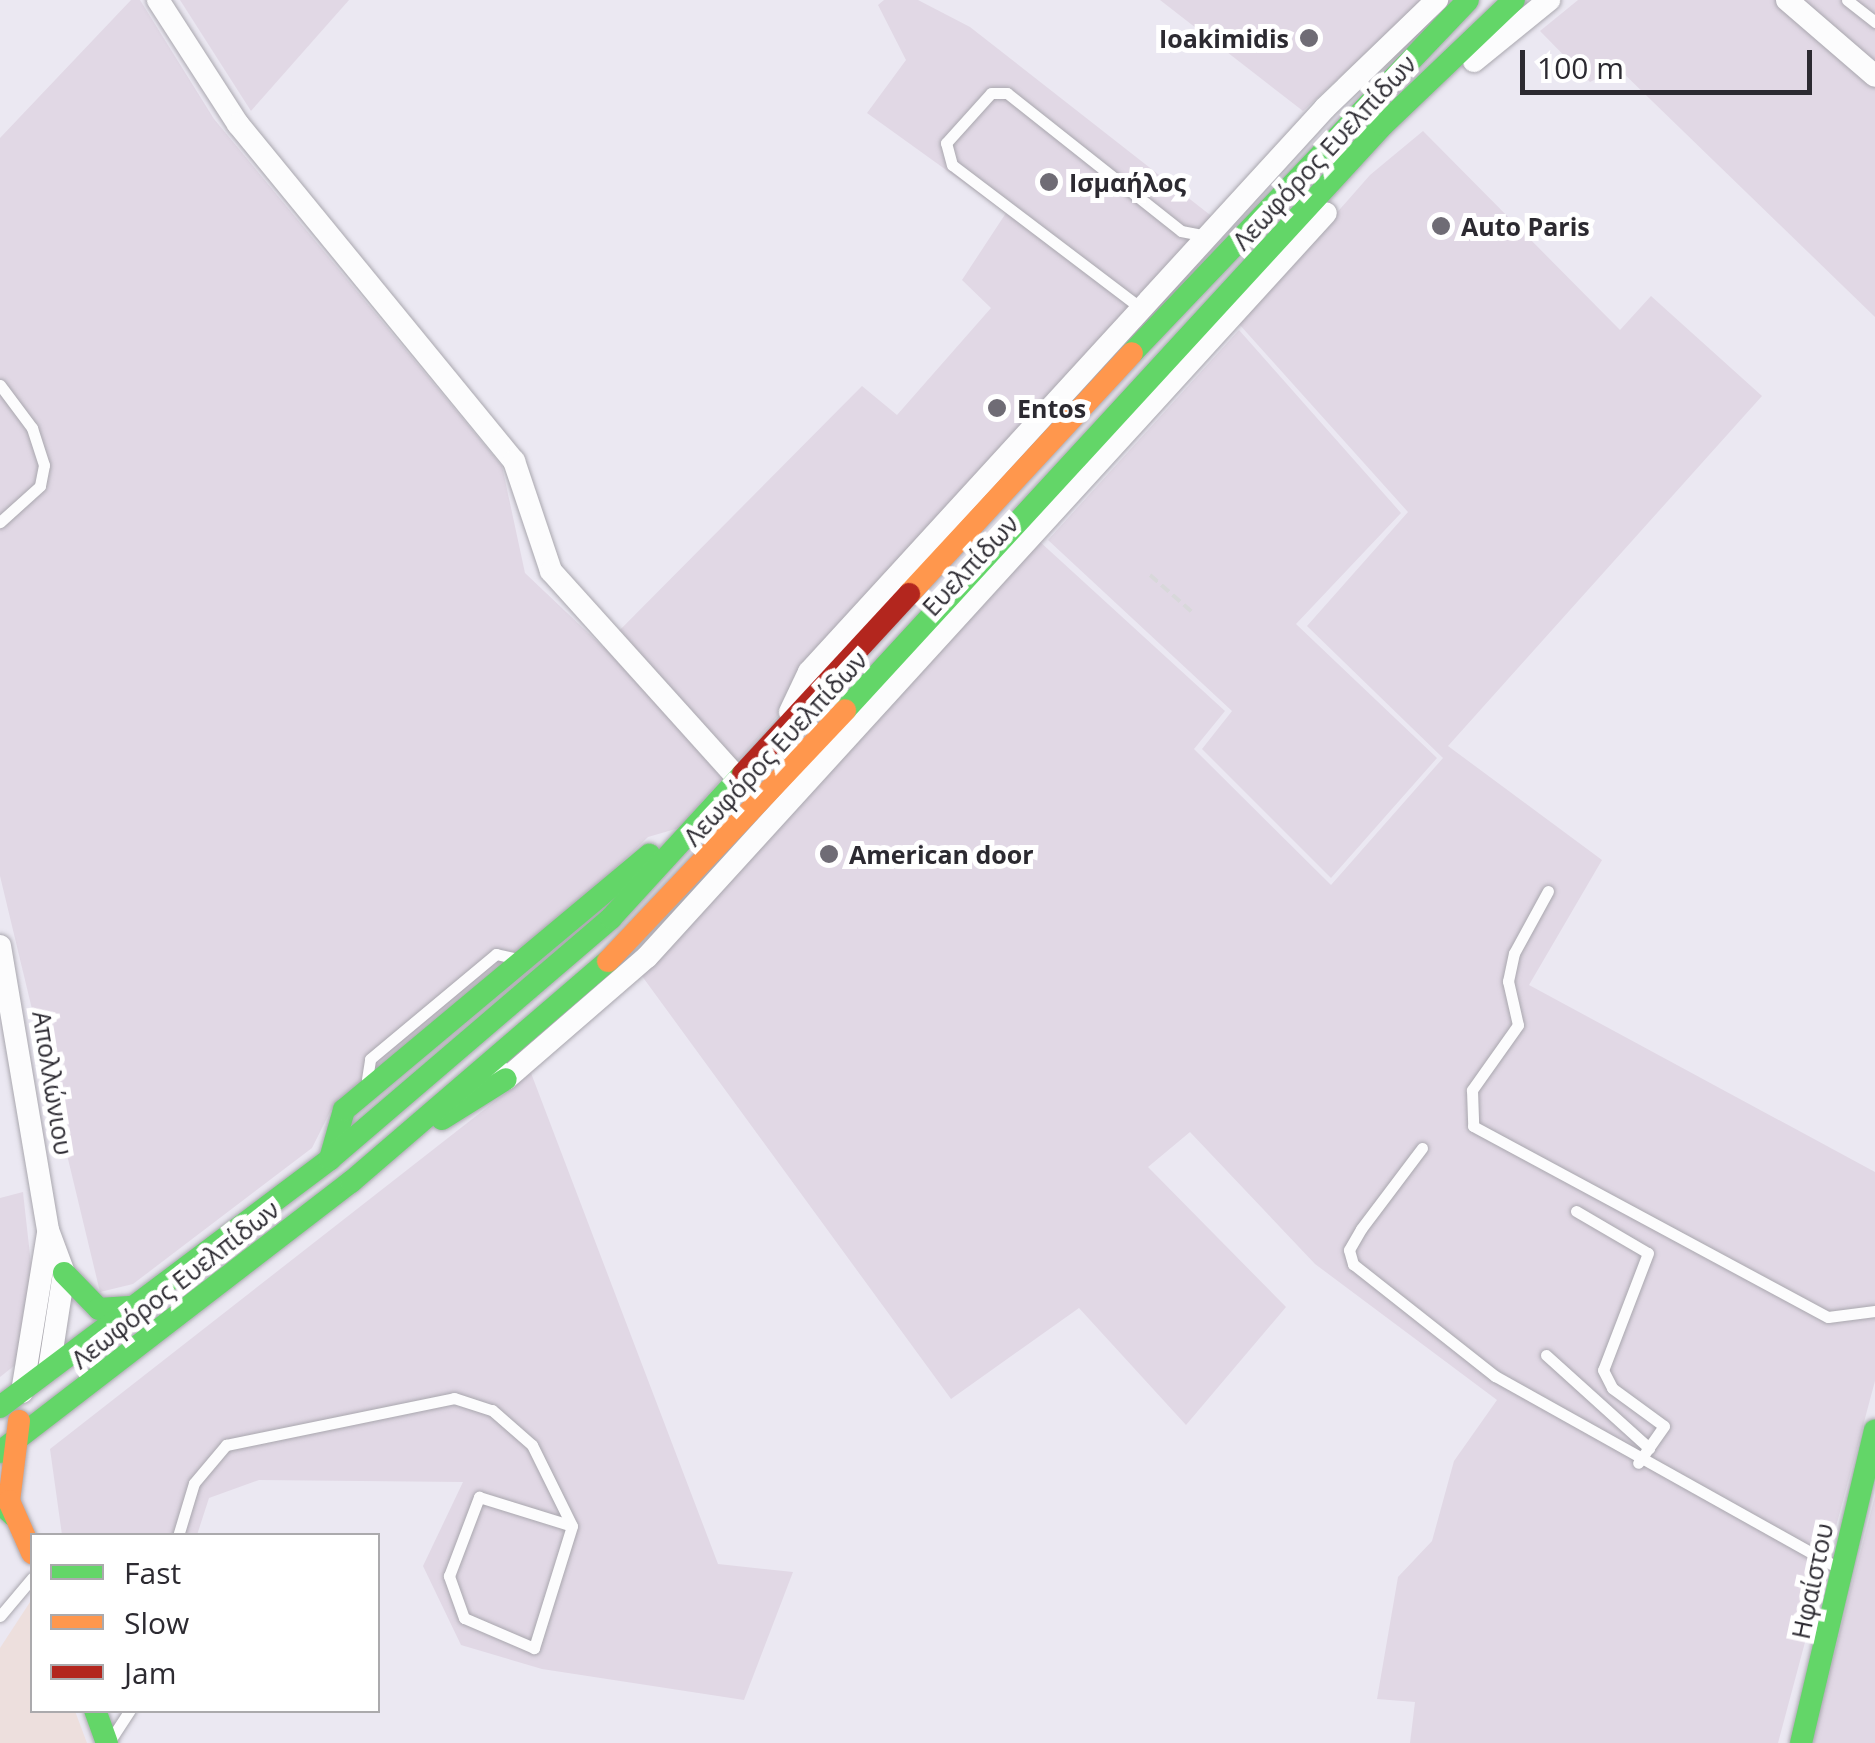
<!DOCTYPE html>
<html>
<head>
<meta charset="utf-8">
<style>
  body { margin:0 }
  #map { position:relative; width:1875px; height:1743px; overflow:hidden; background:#ebe8f2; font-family:"Open Sans",sans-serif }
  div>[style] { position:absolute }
  .commercial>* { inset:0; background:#eddfdd }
  .industrial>* { inset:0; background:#e1d8e5 }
  .path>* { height:4px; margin-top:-2px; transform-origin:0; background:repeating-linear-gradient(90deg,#d8d8da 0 10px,transparent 0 15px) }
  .roads { filter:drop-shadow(0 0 2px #a9a7ae) drop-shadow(0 0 2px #a9a7ae) }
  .lane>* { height:11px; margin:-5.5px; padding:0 5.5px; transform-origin:5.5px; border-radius:5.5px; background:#fcfcfd }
  .street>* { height:22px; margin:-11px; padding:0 11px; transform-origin:11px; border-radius:11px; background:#fcfcfd }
  .fast>* { height:22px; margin:-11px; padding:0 11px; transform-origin:11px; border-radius:11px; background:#63d668 }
  .slow>* { height:22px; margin:-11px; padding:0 11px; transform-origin:11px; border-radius:11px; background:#ff974d }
  .jam>* { height:22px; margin:-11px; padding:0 11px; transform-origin:11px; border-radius:11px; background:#b3261e }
  .dots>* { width:28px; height:28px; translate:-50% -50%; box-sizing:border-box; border:5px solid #fff; border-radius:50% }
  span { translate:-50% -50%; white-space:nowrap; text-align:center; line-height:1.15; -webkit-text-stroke:10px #fff; paint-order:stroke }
  .poi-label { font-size:25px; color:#2c2a31; font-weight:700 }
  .right { translate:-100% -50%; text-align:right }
  .left { translate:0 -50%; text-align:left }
  .street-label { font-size:25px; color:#2c2a31 }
  .legend { position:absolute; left:30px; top:1533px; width:350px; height:180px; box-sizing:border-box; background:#fff; border:2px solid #abaaad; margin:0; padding:12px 18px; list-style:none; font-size:30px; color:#2c2a31 }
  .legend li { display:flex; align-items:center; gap:20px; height:50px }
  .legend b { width:50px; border:2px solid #abaaad }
  .scale { position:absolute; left:1520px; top:50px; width:292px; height:45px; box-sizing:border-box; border:5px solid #2c2a31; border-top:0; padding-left:12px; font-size:30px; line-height:35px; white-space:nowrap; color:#2c2a31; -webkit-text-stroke:8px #fff; paint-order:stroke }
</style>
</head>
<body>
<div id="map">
  <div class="commercial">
    <i style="clip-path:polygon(32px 1599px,32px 1710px,75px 1711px,87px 1743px,0 1743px,0 1648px)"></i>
  </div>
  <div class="industrial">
    <i style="clip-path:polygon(131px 0,140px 0,214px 119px,502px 466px,525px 573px,603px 647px,862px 386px,897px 415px,991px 308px,962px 280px,1006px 213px,867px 113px,906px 60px,878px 5px,884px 0,918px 0,970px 27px,1214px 218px,679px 828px,648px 837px,519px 962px,331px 1110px,312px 1148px,133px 1284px,100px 1292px,0 876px,0 138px)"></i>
    <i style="clip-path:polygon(180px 0,349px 0,251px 111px)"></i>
    <i style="clip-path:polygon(1160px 0,1424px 0,1303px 111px)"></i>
    <i style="clip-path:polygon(1578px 0,1875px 0,1875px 317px,1618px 68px,1590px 82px,1540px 31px)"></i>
    <i style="clip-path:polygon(1423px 131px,1620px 330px,1651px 296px,1762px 396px,1448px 746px,1602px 860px,1529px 985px,1875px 1172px,1875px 1381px,1778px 1743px,1410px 1743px,1415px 1702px,1377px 1699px,1398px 1577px,1432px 1541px,1454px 1461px,1497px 1400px,1315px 1264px,1190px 1132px,1148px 1167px,1286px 1307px,1186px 1425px,1079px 1308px,951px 1399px,631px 961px,1027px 530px,1225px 711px,1194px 749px,1331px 885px,1443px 758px,1307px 626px,1408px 512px,1239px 324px,1370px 175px)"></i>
    <i style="clip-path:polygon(1239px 330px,1401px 513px,1296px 624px,1437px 758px,1331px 878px,1202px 749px,1232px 711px,1048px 540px)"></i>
    <i style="clip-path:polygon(531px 1073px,718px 1564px,793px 1572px,744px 1700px,542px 1669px,461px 1645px,423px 1566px,463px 1482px,259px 1480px,209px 1498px,197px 1535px,62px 1535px,50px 1449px)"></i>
    <i style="clip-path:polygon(23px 1192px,33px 1282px,19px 1362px,0 1377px,0 1198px)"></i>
    <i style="clip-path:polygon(1875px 1496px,1875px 1743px,1811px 1743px)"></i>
  </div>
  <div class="path">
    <i style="left:1150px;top:575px;width:56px;rotate:41.4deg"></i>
  </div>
  <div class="roads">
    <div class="lane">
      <i style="left:1847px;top:0;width:36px;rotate:38deg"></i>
      <i style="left:1142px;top:309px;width:238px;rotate:-142.8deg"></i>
      <i style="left:952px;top:165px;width:23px;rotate:-105deg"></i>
      <i style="left:946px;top:143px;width:67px;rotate:-48deg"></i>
      <i style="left:991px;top:93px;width:16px"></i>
      <i style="left:1007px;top:93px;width:222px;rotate:38.4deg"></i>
      <i style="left:1181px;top:231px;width:25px;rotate:11deg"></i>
      <i style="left:0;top:385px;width:54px;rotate:53.3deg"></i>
      <i style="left:32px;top:428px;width:39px;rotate:72deg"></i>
      <i style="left:44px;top:465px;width:21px;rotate:101deg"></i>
      <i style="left:40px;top:486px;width:54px;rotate:138deg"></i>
      <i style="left:1548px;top:891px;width:71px;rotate:118.7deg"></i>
      <i style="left:1514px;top:953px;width:29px;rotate:102deg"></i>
      <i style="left:1508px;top:981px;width:45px;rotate:77.2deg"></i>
      <i style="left:1518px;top:1025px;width:80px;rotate:125.3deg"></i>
      <i style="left:1472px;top:1090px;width:36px;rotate:88deg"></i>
      <i style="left:1473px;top:1126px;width:403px;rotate:28.3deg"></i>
      <i style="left:1828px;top:1317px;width:47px;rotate:-7.3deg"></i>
      <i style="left:367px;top:1079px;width:20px;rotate:-81deg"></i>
      <i style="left:370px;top:1059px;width:164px;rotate:-39.8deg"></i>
      <i style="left:496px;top:954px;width:22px;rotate:13deg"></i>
      <i style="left:1422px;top:1148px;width:101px;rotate:127deg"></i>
      <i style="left:1361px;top:1229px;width:24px;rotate:120deg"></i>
      <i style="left:1349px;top:1250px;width:15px;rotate:74deg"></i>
      <i style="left:1353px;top:1264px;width:181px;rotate:38.3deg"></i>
      <i style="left:1495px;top:1376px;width:394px;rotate:29.2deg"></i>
      <i style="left:1576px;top:1211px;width:83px;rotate:30.3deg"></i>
      <i style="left:1648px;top:1253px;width:125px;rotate:111deg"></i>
      <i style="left:1603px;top:1370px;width:20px;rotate:63deg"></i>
      <i style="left:1612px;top:1388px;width:64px;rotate:36.2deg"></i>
      <i style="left:1664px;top:1426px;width:45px;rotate:125.1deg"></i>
      <i style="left:1546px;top:1355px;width:139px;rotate:42.1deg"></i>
      <i style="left:178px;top:1536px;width:55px;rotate:-73.2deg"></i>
      <i style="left:194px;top:1483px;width:50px;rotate:-49.9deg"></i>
      <i style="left:226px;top:1445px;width:233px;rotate:-11.6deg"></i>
      <i style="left:454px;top:1398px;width:40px;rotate:18deg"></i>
      <i style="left:492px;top:1410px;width:53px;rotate:41.2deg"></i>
      <i style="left:532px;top:1445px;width:90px;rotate:63.7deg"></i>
      <i style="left:572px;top:1526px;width:128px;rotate:107.3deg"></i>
      <i style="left:534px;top:1648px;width:76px;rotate:-156.8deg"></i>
      <i style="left:464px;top:1618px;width:45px;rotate:-109.7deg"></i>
      <i style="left:449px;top:1576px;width:85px;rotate:-69.2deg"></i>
      <i style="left:479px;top:1497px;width:97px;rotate:17.3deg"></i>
      <i style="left:0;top:1616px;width:50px;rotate:-49.9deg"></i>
      <i style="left:111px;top:1739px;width:35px;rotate:-57deg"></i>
    </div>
    <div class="street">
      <i style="left:158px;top:0;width:148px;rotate:57.2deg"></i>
      <i style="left:238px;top:124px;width:436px;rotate:50.7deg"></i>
      <i style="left:514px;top:461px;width:116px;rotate:71.4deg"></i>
      <i style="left:551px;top:571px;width:285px;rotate:48deg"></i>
      <i style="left:1787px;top:0;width:116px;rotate:40.8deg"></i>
      <i style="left:1474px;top:61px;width:97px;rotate:-39.1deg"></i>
      <i style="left:790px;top:712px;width:44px;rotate:-64.6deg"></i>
      <i style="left:809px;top:672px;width:764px;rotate:-47.54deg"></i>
      <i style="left:1325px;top:108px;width:156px;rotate:-44deg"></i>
      <i style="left:0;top:946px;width:288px;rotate:80.4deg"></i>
      <i style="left:48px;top:1230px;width:46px;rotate:69.6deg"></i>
      <i style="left:64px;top:1273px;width:98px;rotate:98.8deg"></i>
      <i style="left:496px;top:1068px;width:15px;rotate:48deg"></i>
      <i style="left:506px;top:1079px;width:186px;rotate:-40.9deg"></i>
      <i style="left:647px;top:957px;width:1007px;rotate:-47.62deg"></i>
      <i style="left:22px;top:1392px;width:161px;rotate:-80.7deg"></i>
    </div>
    <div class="fast">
      <i style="left:1132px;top:353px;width:487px;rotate:-46.4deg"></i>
      <i style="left:845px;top:710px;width:795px;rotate:-47.4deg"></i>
      <i style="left:1383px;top:125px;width:181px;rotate:-43.7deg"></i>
      <i style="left:442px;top:1119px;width:75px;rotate:-32deg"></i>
      <i style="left:330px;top:1159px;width:51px;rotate:-74.1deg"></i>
      <i style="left:344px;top:1110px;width:398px;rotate:-39.9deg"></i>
      <i style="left:64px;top:1273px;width:50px;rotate:45.8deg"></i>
      <i style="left:99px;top:1309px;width:46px;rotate:-3.7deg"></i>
      <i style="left:0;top:1407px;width:413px;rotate:-36.9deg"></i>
      <i style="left:330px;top:1159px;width:370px;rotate:-40.6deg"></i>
      <i style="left:611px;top:918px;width:195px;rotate:-47.5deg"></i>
      <i style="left:0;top:1452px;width:443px;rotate:-37.6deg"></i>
      <i style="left:351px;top:1182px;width:339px;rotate:-40.7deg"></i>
      <i style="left:0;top:1503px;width:19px;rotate:43deg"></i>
      <i style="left:95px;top:1710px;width:35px;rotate:70deg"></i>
      <i style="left:1801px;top:1743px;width:321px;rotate:-76.7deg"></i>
    </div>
    <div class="slow">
      <i style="left:909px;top:594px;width:328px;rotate:-47.2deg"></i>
      <i style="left:608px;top:961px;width:345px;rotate:-46.6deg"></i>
      <i style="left:19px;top:1421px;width:81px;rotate:97.1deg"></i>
      <i style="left:9px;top:1501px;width:57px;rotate:66.1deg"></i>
    </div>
    <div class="jam">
      <i style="left:743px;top:774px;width:245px;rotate:-47.3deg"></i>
    </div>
  </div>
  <div class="dots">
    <i style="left:1309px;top:38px;background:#6f6c75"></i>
    <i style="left:1049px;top:182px;background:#6f6c75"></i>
    <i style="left:1441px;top:226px;background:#6f6c75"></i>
    <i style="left:997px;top:408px;background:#6f6c75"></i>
    <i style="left:829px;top:854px;background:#6f6c75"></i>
  </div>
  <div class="poi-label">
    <span class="right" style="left:1289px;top:38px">Ioakimidis</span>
    <span class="left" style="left:1069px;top:182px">Ισμαήλος</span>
    <span class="left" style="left:1461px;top:226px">Auto Paris</span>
    <span class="left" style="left:1017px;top:408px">Entos</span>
    <span class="left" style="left:849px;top:854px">American door</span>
  </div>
  <div class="street-label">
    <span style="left:1324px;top:152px;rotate:-47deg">Λεωφόρος Ευελπίδων</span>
    <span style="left:970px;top:565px;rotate:-47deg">Ευελπίδων</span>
    <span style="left:775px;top:748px;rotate:-47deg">Λεωφόρος Ευελπίδων</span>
    <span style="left:53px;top:1083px;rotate:81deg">Απολλώνιου</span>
    <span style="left:175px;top:1284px;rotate:-38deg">Λεωφόρος Ευελπίδων</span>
    <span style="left:1812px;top:1581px;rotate:-78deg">Ηφαίστου</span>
  </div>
  <ul class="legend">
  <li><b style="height:12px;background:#63d668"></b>Fast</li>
  <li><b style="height:12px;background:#ff974d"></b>Slow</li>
  <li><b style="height:12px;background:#b3261e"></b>Jam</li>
  </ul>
  <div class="scale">100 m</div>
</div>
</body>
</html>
